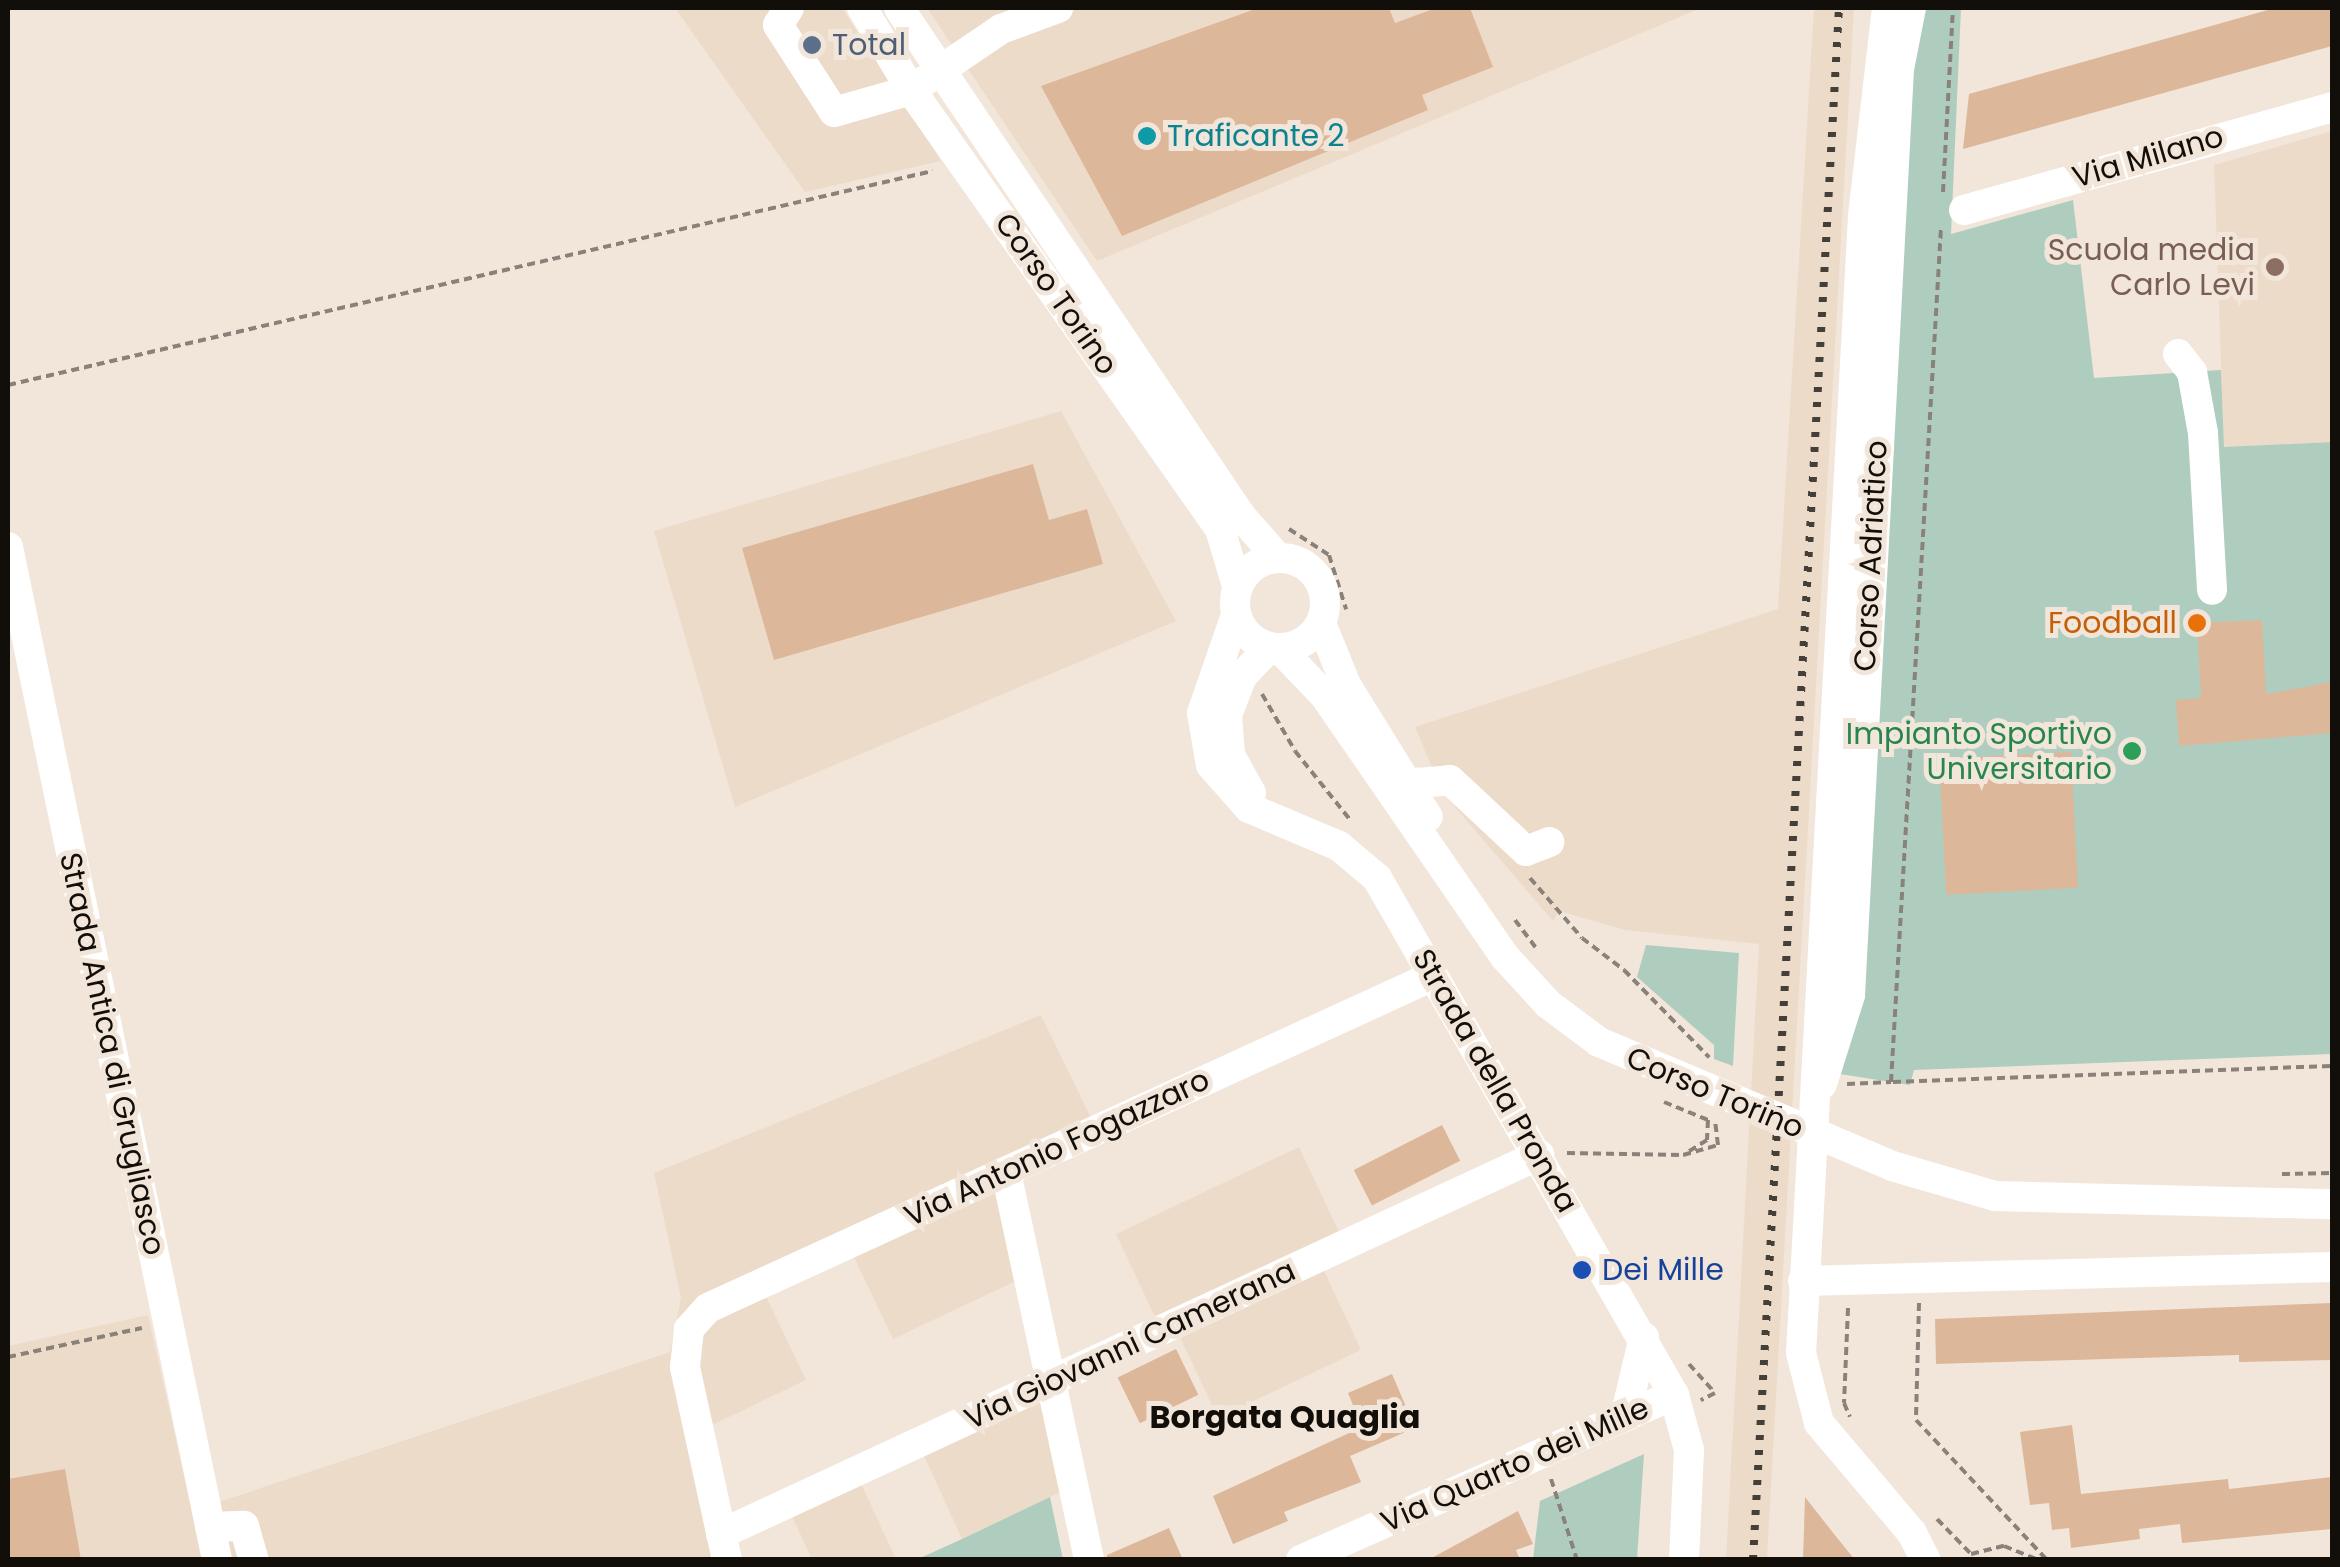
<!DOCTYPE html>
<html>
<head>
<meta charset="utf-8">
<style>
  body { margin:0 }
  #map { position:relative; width:2340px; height:1567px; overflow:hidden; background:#f2e6da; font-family:Poppins,sans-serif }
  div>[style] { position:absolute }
  .built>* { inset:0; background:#eddbc9 }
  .green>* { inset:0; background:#afcdbe }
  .building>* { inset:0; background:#ddb79a; transform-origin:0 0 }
  .path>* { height:4px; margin-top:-2px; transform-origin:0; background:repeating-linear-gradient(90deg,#8a827a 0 8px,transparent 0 13px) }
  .minor>* { height:30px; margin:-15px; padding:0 15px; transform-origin:15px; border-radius:15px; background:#fff }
  .minor>.ring { margin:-15px; padding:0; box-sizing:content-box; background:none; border:30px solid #fff; border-radius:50% }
  .rail>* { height:8px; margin-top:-4px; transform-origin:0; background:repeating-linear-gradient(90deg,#453f39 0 5px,transparent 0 15px) }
  .dots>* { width:28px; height:28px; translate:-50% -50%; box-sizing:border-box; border:5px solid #f2e6da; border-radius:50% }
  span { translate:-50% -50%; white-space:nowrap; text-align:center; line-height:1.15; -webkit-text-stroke:10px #f2e6da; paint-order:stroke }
  .service-label { font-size:30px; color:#4e5e75 }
  .left { translate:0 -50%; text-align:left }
  .culture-label { font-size:30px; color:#0d838f }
  .street-label { font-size:30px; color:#120e0a }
  .education-label { font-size:30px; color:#785e54 }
  .right { translate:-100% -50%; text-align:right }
  .food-label { font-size:30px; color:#c56008 }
  .leisure-label { font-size:30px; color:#27864d }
  .transit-label { font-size:30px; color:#164399 }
  .neighbourhood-label { font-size:32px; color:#120e0a; font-weight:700 }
  .frame { position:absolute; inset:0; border:10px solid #120e0a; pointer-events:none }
</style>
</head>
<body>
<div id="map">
  <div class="built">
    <i style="clip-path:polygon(675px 8px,842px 8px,941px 161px,805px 192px)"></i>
    <i style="clip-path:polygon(927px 8px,1701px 8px,1097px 261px)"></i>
    <i style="clip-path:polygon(1814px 8px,1854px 8px,1767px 1559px,1726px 1559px,1759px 944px,1625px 930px,1559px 911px,1553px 921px,1443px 793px,1415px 727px,1778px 609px)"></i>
    <i style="clip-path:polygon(2332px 131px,2332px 442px,2224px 448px,2214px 165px)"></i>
    <i style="clip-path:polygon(1061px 411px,1176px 621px,735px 807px,654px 531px)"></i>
    <i style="clip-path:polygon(1041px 1015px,1093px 1122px,998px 1166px,1020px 1279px,893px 1339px,851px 1251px,764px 1292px,806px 1380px,706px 1428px,735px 1559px,225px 1559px,213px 1504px,670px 1352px,681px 1298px,654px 1173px)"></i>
    <i style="clip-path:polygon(1299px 1147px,1348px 1251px,1321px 1264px,1361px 1350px,1218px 1418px,1177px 1331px,1164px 1336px,1116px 1234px)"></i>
    <i style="clip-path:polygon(148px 1315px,203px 1559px,8px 1559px,8px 1346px)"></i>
    <i style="clip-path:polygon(1045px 1391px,1067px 1489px,962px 1539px,921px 1449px)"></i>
    <i style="clip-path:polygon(858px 1477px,896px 1559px,812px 1559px,789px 1510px)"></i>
  </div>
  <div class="green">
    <i style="clip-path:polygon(1916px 8px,1961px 8px,1951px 234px,2073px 200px,2094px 378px,2221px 370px,2224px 447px,2332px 442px,2332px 1054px,1914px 1070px,1910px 1085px,1840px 1074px,1857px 1018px)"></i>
    <i style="clip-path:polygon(1646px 945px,1739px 953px,1733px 1066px,1714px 1059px,1714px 1045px,1637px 977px)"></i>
    <i style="clip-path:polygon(1644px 1454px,1637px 1559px,1533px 1559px,1540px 1501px)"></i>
    <i style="clip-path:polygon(1050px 1497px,1063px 1559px,918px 1559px,962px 1539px)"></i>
  </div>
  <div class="building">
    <i style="clip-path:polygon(1258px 8px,1389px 8px,1395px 23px,1436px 8px,1470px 8px,1493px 67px,1422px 95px,1428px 110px,1122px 236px,1041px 86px)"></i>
    <i style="clip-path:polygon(2275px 8px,2332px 8px,2332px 46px,1963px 149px,1969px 94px)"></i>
    <i style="clip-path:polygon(1033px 464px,1049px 520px,1087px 509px,1103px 564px,774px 660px,742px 548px)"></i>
    <i style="clip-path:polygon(2262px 620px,2266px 694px,2332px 682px,2332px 733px,2179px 746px,2176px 700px,2201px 698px,2197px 623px)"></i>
    <i style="left:2071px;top:752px;width:136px;height:132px;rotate:87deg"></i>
    <i style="left:1442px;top:1125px;width:40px;height:99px;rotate:63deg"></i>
    <i style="clip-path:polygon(2332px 1303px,2332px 1360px,2239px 1362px,2239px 1355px,1936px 1364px,1935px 1319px)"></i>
    <i style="left:1176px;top:1349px;width:51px;height:65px;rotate:64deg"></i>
    <i style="clip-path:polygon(1392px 1374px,1415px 1428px,1350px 1456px,1361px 1482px,1284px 1512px,1288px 1521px,1233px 1544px,1213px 1496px,1362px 1427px,1348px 1393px)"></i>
    <i style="clip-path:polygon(2072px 1425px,2081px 1494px,2228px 1479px,2229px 1489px,2332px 1477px,2332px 1529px,2182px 1543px,2180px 1524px,2139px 1529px,2140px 1539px,2071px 1548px,2069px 1528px,2052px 1530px,2049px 1503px,2030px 1505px,2020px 1432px)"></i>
    <i style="clip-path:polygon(65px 1469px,81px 1560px,8px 1560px,8px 1479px)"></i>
    <i style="clip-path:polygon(1805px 1497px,1834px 1534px,1855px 1560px,1803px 1560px)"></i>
    <i style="clip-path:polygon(1518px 1511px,1533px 1544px,1516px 1550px,1520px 1560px,1428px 1560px)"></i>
    <i style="clip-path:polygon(1169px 1528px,1183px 1560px,1107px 1560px,1107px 1555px)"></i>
  </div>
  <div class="path">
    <i style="left:1943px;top:192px;width:184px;rotate:-86.9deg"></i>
    <i style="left:8px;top:385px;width:949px;rotate:-13.03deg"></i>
    <i style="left:1289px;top:529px;width:48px;rotate:33deg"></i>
    <i style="left:1329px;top:555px;width:57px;rotate:72.5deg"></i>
    <i style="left:1262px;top:694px;width:66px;rotate:59.9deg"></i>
    <i style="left:1295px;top:751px;width:90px;rotate:51.3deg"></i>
    <i style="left:1530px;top:878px;width:79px;rotate:49.1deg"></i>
    <i style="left:1582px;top:938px;width:53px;rotate:37.3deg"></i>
    <i style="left:1624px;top:970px;width:122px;rotate:45.7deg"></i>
    <i style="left:1515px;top:920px;width:35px;rotate:53deg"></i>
    <i style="left:1893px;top:1082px;width:439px;rotate:-2.1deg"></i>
    <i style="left:1847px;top:1084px;width:44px;rotate:-2.6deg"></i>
    <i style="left:1891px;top:1082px;width:856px;rotate:-86.65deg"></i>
    <i style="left:1664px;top:1102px;width:48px;rotate:22.2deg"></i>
    <i style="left:1708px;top:1120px;width:20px;rotate:93deg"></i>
    <i style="left:1707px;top:1140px;width:22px;rotate:148deg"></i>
    <i style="left:1567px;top:1153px;width:116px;rotate:1deg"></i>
    <i style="left:1683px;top:1155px;width:36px;rotate:-16deg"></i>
    <i style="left:1718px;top:1145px;width:23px;rotate:-97deg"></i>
    <i style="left:2282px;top:1174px;width:50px;rotate:-1.1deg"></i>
    <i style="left:1919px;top:1303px;width:117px;rotate:91.5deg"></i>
    <i style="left:1916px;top:1420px;width:192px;rotate:46.9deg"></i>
    <i style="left:1848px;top:1308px;width:95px;rotate:92.4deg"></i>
    <i style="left:1844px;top:1403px;width:15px;rotate:67deg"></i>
    <i style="left:8px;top:1357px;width:137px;rotate:-12.2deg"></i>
    <i style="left:1689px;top:1364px;width:39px;rotate:48deg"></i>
    <i style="left:1715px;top:1393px;width:16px;rotate:153deg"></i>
    <i style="left:1551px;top:1479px;width:85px;rotate:72.2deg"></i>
    <i style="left:1937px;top:1519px;width:49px;rotate:45.8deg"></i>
    <i style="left:1971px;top:1554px;width:34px;rotate:-14deg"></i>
    <i style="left:2004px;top:1546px;width:37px;rotate:22deg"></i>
  </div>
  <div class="minor">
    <i style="left:789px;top:8px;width:20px;rotate:123deg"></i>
    <i style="left:778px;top:25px;width:103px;rotate:57.2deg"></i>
    <i style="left:834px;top:112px;width:80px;rotate:-15.9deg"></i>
    <i style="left:911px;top:90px;width:109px;rotate:-34.1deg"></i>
    <i style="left:1001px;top:29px;width:61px;rotate:-20.2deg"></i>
    <i style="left:862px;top:8px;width:96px;rotate:59.1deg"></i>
    <i style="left:911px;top:90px;width:537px;rotate:54.86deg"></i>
    <i style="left:1220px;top:529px;width:59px;rotate:73.4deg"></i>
    <i style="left:899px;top:8px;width:612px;rotate:56.05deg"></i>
    <i style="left:1241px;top:516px;width:55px;rotate:48.7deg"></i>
    <i style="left:1887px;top:8px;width:210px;rotate:96.6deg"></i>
    <i style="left:1863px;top:217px;width:1138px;rotate:93.12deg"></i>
    <i style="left:1801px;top:1353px;width:72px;rotate:75.6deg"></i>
    <i style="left:1819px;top:1423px;width:144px;rotate:49.8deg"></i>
    <i style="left:1912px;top:1533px;width:30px;rotate:63deg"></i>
    <i style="left:1964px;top:210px;width:382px;rotate:-15.6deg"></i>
    <i style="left:2178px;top:354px;width:23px;rotate:52deg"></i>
    <i style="left:2192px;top:372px;width:62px;rotate:79.8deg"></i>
    <i style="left:2203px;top:433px;width:157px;rotate:86.7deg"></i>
    <i style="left:8px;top:547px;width:1034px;rotate:78.34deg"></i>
    <i class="ring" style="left:1235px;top:558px;width:60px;height:60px"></i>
    <i style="left:1236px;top:615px;width:104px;rotate:109.1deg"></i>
    <i style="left:1202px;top:713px;width:53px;rotate:80.2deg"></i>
    <i style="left:1211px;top:765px;width:57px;rotate:48.5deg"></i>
    <i style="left:1249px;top:808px;width:98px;rotate:22.9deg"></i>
    <i style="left:1339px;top:846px;width:50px;rotate:40.1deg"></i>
    <i style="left:1377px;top:878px;width:596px;rotate:60.12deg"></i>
    <i style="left:1674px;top:1395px;width:57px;rotate:74.7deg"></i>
    <i style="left:1689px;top:1450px;width:110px;rotate:92.6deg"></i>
    <i style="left:1321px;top:623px;width:67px;rotate:68deg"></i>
    <i style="left:1346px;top:685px;width:155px;rotate:58.2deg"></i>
    <i style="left:1280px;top:649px;width:65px;rotate:46.2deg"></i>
    <i style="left:1325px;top:696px;width:317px;rotate:55.4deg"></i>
    <i style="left:1505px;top:957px;width:64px;rotate:47.5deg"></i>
    <i style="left:1548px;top:1004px;width:64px;rotate:36.7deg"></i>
    <i style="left:1599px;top:1042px;width:318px;rotate:22.9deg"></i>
    <i style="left:1892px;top:1166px;width:107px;rotate:16.2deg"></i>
    <i style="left:1995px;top:1196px;width:337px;rotate:1.4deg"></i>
    <i style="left:1251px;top:793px;width:43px;rotate:-118.9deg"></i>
    <i style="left:1230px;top:755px;width:40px;rotate:-94.3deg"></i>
    <i style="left:1227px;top:715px;width:42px;rotate:-69deg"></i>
    <i style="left:1242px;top:676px;width:40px;rotate:-46deg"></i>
    <i style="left:1396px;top:796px;width:26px;rotate:-31deg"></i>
    <i style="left:1418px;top:783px;width:32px;rotate:-5deg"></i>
    <i style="left:1450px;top:780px;width:104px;rotate:43.1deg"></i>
    <i style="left:1526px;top:851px;width:25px;rotate:-21deg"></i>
    <i style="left:1822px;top:1084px;width:93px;rotate:-72.5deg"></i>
    <i style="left:1850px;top:995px;width:927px;rotate:-86.97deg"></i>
    <i style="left:1899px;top:69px;width:62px;rotate:-78.9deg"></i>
    <i style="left:1006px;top:1172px;width:397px;rotate:77.9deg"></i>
    <i style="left:1803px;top:1281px;width:529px;rotate:-1.52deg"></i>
    <i style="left:1625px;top:1417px;width:82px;rotate:-76.6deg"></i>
    <i style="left:210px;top:1527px;width:34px;rotate:-2deg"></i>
    <i style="left:244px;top:1526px;width:35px;rotate:74deg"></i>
    <i style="left:721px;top:1534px;width:902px;rotate:-24.86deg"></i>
    <i style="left:727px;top:1560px;width:198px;rotate:-102.3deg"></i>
    <i style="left:685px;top:1367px;width:38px;rotate:-84deg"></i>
    <i style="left:689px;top:1329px;width:28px;rotate:-48deg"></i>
    <i style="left:708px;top:1308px;width:797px;rotate:-24.6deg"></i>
    <i style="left:1301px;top:1560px;width:408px;rotate:-23.9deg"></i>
  </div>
  <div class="rail">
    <i style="left:1753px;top:1560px;width:1554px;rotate:-86.83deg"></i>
  </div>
  <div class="dots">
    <i style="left:812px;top:45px;background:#5c6f8a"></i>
    <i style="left:1147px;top:136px;background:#0f9aa8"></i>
    <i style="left:2275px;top:267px;background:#8d6e63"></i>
    <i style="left:2197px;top:623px;background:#e8710a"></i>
    <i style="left:2132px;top:751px;background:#2e9e5b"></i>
    <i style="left:1582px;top:1270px;background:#1a4fb4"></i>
  </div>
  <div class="service-label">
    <span class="left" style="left:832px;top:45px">Total</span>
  </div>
  <div class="culture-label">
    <span class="left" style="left:1167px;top:136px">Traficante 2</span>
  </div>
  <div class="street-label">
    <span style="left:2148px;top:157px;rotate:-16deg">Via Milano</span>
    <span style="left:1056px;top:294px;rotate:55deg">Corso Torino</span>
    <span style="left:1871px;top:556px;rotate:-87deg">Corso Adriatico</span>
    <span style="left:112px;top:1054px;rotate:78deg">Strada Antica di Grugliasco</span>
    <span style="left:1495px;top:1081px;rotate:60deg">Strada della Pronda</span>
    <span style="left:1715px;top:1093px;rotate:23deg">Corso Torino</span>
    <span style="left:1057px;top:1148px;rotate:-25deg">Via Antonio Fogazzaro</span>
    <span style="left:1130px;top:1345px;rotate:-25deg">Via Giovanni Camerana</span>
    <span style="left:1515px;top:1465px;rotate:-24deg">Via Quarto dei Mille</span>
  </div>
  <div class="education-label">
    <span class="right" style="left:2255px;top:267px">Scuola media<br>Carlo Levi</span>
  </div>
  <div class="food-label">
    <span class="right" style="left:2177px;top:623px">Foodball</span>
  </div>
  <div class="leisure-label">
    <span class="right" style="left:2112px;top:751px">Impianto Sportivo<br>Universitario</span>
  </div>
  <div class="transit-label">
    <span class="left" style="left:1602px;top:1270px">Dei Mille</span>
  </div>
  <div class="neighbourhood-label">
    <span style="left:1285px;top:1417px">Borgata Quaglia</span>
  </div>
  <div class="frame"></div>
</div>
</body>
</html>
